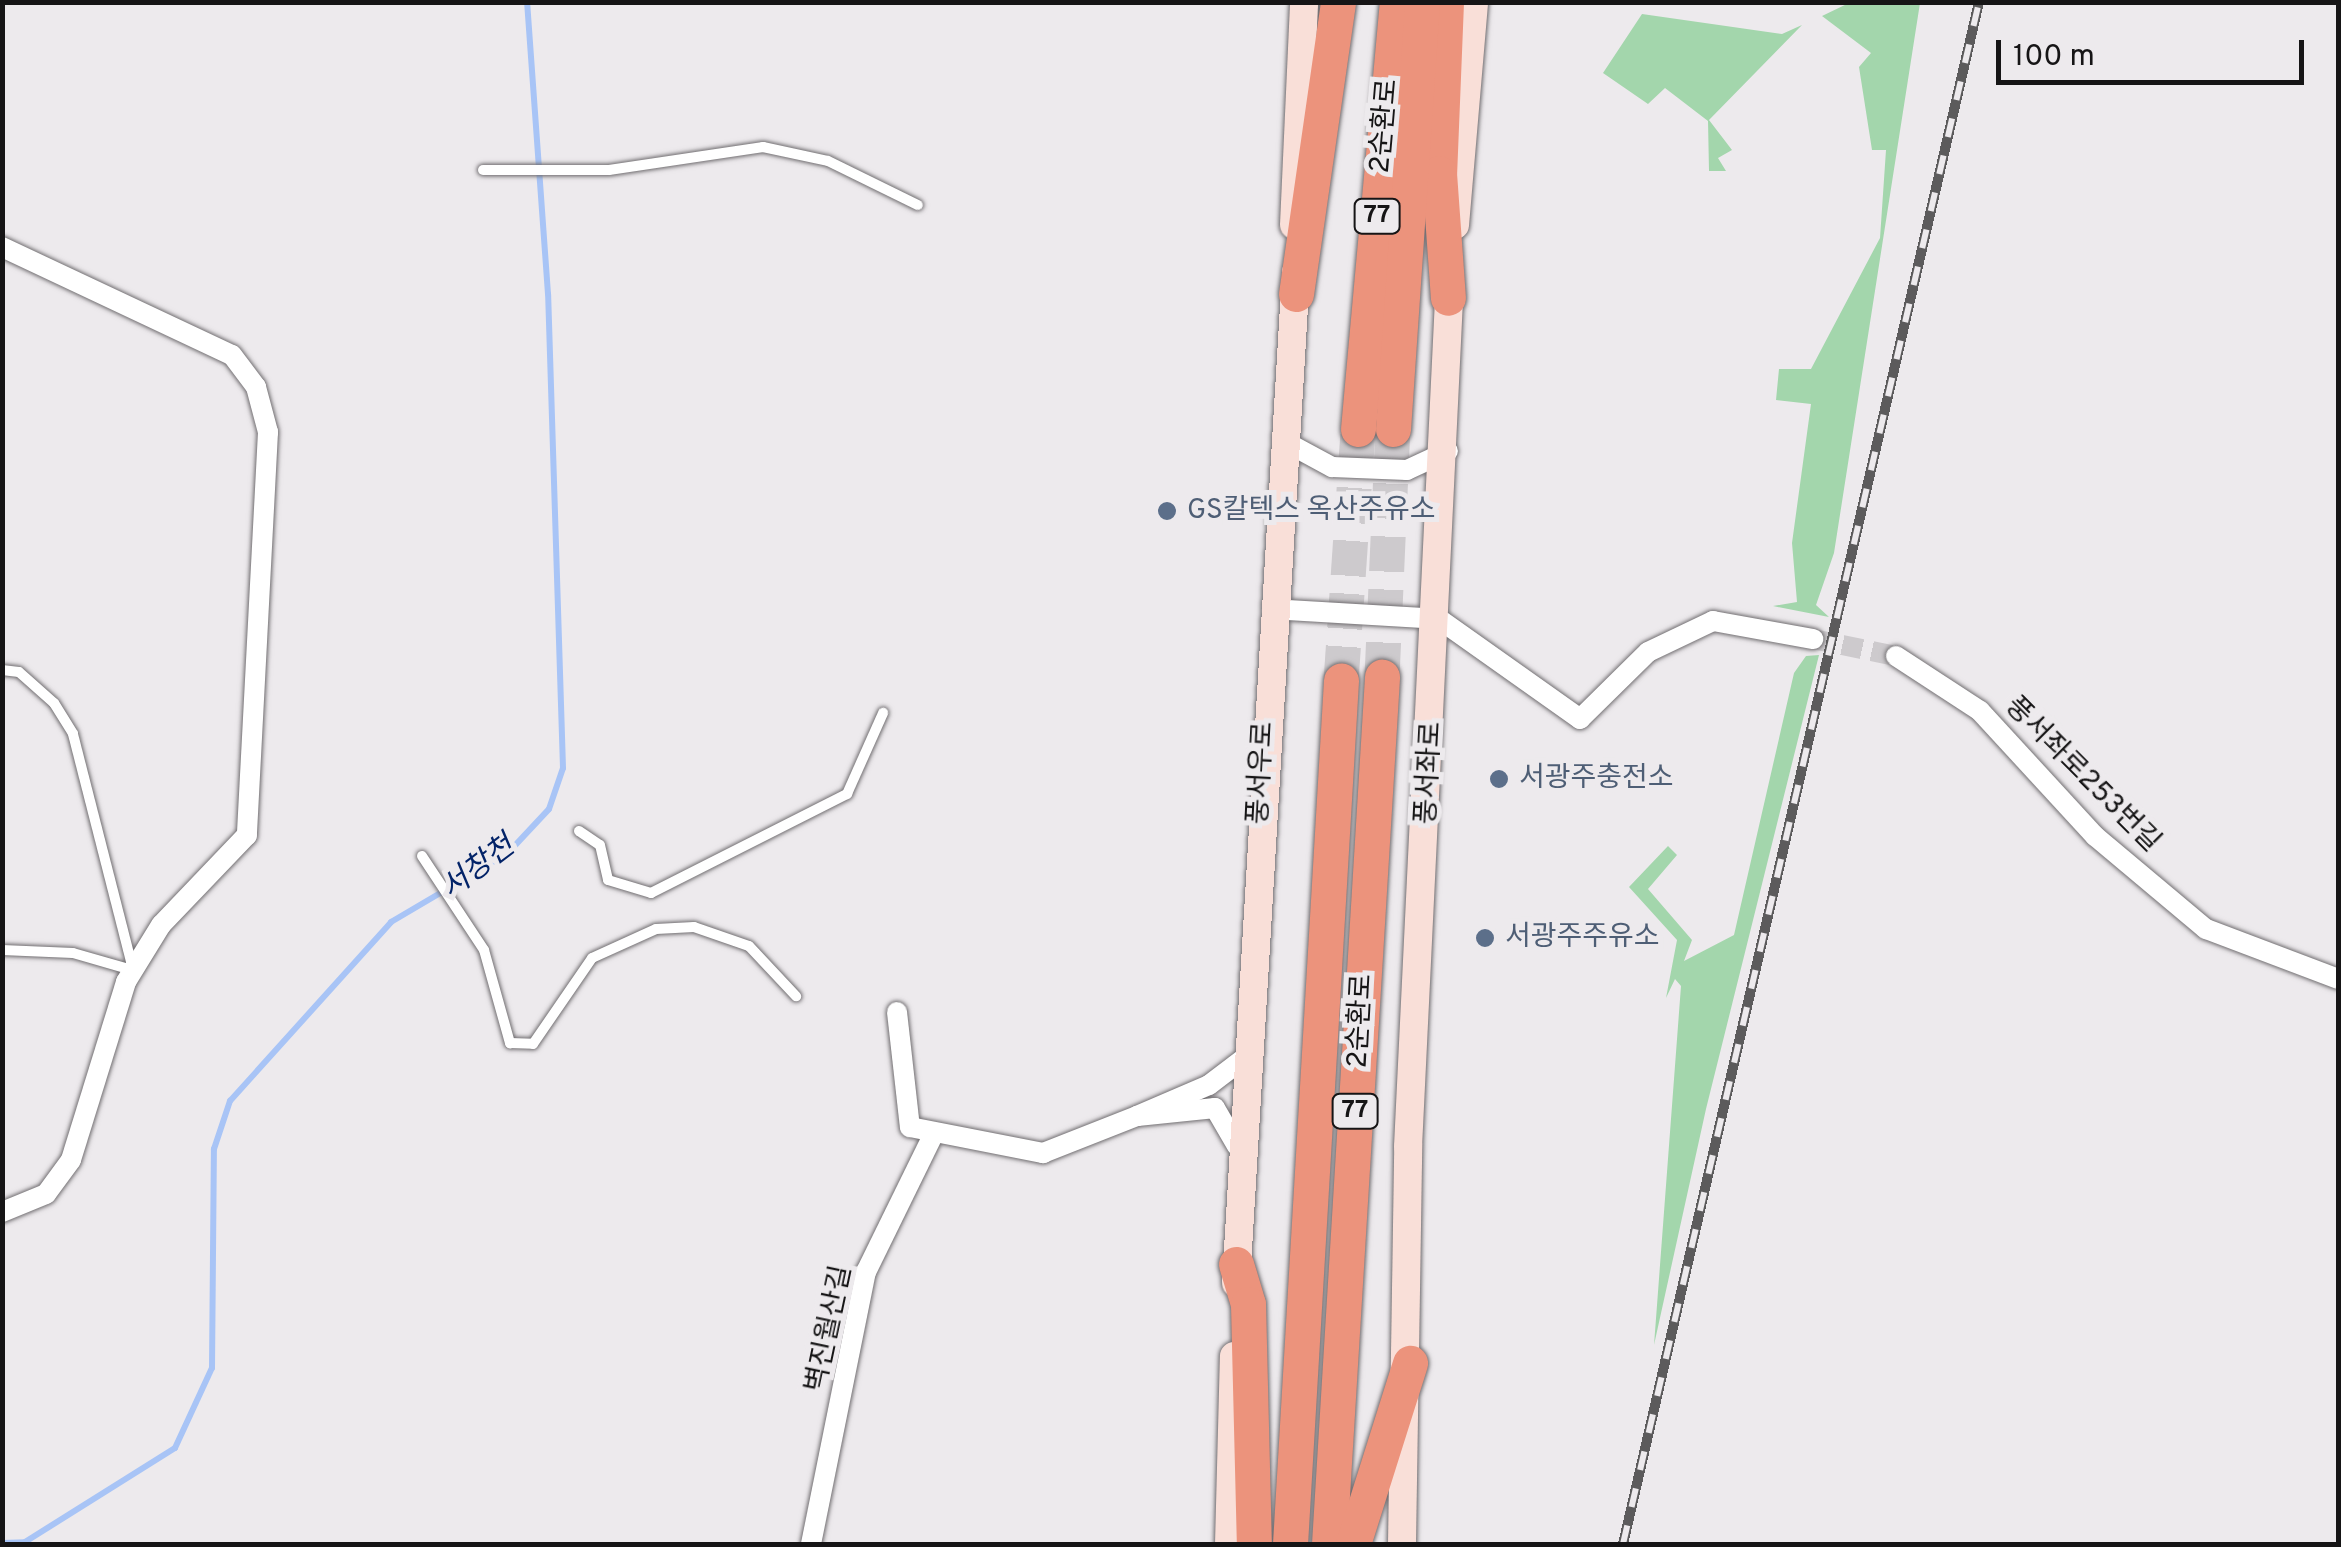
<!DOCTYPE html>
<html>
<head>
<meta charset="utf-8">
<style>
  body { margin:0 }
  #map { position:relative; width:2341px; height:1547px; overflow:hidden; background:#edeaed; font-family:Overpass,"Noto Sans KR",sans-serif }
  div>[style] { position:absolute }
  .green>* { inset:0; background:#a3d6ac }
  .stream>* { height:6px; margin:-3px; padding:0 3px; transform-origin:3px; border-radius:3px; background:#a8c4f6 }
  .street-tunnel>* { height:20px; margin-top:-10px; transform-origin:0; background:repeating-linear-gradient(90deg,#cdcacd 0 20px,transparent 0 30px) }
  .highway-tunnel>* { height:35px; margin-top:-17.5px; transform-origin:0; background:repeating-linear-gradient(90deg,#cdcacd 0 35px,transparent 0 53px) }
  .roads { filter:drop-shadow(0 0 2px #716e71) drop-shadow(0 0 2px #716e71) }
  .lane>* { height:10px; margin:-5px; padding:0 5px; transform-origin:5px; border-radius:5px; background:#fff }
  .street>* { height:20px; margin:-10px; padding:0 10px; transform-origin:10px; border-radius:10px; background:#fff }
  .secondary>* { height:28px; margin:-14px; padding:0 14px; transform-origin:14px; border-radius:14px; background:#f9dfd8 }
  .highway>* { height:35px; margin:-17.5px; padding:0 17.5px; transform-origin:17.5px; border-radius:17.5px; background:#ec937c }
  .rail>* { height:10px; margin-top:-5px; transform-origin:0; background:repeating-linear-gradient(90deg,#edeaed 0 19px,#5c5b5c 0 38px); box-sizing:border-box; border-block:2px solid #5c5b5c }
  .dots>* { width:28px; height:28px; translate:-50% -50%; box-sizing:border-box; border:5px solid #edeaed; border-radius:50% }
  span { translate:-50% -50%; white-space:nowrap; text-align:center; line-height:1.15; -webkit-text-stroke:10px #edeaed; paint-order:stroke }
  .shield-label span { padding:2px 8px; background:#edeaed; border:2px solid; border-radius:8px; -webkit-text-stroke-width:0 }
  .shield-label { font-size:25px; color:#161516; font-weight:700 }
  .street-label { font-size:28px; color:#161516 }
  .service-label { font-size:28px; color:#4e5e75 }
  .left { translate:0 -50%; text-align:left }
  .water-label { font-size:30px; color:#032368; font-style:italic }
  .frame { position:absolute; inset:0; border:5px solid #161516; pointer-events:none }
  .scale { position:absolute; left:1996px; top:40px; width:308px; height:45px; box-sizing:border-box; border:5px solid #161516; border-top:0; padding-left:12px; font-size:30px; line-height:35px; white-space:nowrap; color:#161516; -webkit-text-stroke:8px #edeaed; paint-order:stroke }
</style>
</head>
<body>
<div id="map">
  <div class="green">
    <i style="clip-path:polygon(1849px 3px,1920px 3px,1834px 553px,1816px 605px,1829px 617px,1773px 606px,1797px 602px,1792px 543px,1811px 404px,1776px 400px,1779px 369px,1811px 369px,1880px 238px,1886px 150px,1872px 150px,1859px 67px,1871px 53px,1822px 16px)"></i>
    <i style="clip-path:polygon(1642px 14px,1782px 34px,1802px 25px,1709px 120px,1732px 150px,1718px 158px,1726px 171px,1709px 171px,1708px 121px,1665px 88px,1648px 104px,1603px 73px)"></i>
    <i style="clip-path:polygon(1819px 655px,1706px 1109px,1654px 1345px,1681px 986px,1675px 979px,1666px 998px,1677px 940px,1629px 887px,1668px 846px,1677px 855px,1648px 889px,1692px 940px,1684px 961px,1734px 935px,1794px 673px,1806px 656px)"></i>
  </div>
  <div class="stream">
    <i style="left:2px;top:1543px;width:23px;rotate:-2deg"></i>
    <i style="left:25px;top:1542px;width:177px;rotate:-32.1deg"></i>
    <i style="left:175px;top:1448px;width:88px;rotate:-65.2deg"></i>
    <i style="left:212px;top:1368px;width:219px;rotate:-89.5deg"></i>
    <i style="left:214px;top:1149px;width:51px;rotate:-71.6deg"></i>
    <i style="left:230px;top:1101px;width:241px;rotate:-48deg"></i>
    <i style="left:391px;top:922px;width:136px;rotate:-30.5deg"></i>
    <i style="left:508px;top:853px;width:60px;rotate:-47deg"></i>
    <i style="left:549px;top:809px;width:43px;rotate:-71.1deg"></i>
    <i style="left:563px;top:768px;width:474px;rotate:-91.8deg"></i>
    <i style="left:548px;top:294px;width:293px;rotate:-94.1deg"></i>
  </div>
  <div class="street-tunnel">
    <i style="left:1813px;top:639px;width:85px;rotate:11.6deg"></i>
  </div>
  <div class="highway-tunnel">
    <i style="left:1382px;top:677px;width:248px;rotate:-87.5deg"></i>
    <i style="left:1341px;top:681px;width:253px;rotate:-86.1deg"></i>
  </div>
  <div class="roads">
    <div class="lane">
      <i style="left:483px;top:170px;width:126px"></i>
      <i style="left:609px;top:170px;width:156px;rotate:-8.5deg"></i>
      <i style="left:763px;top:147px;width:66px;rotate:12.2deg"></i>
      <i style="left:828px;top:161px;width:100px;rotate:26.1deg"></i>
      <i style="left:2px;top:670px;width:17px;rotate:7deg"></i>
      <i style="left:19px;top:672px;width:47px;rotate:41.5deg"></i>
      <i style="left:54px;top:703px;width:36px;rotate:58deg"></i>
      <i style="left:73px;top:734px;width:244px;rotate:75.7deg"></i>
      <i style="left:579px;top:831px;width:25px;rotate:34deg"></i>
      <i style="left:600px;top:845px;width:36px;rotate:77deg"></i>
      <i style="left:608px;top:880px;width:45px;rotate:16.8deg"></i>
      <i style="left:651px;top:893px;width:220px;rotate:-26.8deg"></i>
      <i style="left:847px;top:794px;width:89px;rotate:-66deg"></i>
      <i style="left:422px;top:856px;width:113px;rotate:56.6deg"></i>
      <i style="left:484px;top:950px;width:97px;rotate:74.4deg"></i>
      <i style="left:510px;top:1043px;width:23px;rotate:2deg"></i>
      <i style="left:533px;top:1044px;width:104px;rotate:-55.5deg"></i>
      <i style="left:592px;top:958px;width:70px;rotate:-24.4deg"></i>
      <i style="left:656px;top:929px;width:38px;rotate:-3deg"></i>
      <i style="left:694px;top:927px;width:58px;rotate:19.1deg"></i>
      <i style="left:749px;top:946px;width:69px;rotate:46.8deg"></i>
      <i style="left:2px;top:950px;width:71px;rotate:2.4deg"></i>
      <i style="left:73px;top:953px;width:61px;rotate:16.1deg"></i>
    </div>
    <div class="street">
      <i style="left:2px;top:247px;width:254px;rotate:25.2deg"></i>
      <i style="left:232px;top:355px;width:40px;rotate:53deg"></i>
      <i style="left:256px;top:387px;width:47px;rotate:75.1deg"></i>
      <i style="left:268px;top:432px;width:404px;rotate:93deg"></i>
      <i style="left:247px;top:835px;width:124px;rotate:133.7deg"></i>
      <i style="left:161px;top:925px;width:67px;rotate:121.6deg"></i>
      <i style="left:126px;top:982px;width:186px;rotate:107.2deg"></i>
      <i style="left:71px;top:1160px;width:42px;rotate:126.3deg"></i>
      <i style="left:46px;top:1194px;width:48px;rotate:157.8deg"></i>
      <i style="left:1282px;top:440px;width:57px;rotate:28.4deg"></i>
      <i style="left:1332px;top:467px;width:75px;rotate:2.3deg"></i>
      <i style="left:1407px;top:470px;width:45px;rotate:-24.9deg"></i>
      <i style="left:1272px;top:609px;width:167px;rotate:3.4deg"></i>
      <i style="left:1439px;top:619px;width:173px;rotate:35.3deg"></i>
      <i style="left:1580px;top:719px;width:95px;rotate:-44.6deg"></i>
      <i style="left:1648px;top:652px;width:72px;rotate:-25.5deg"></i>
      <i style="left:1713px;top:621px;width:102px;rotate:10.2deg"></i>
      <i style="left:1896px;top:656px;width:100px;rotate:33.2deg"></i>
      <i style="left:1980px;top:711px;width:170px;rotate:47.4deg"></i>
      <i style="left:2095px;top:836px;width:145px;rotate:40deg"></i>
      <i style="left:2206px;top:929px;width:141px;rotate:20.7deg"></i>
      <i style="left:897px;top:1012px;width:116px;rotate:83.6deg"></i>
      <i style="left:910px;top:1127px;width:136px;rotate:11.1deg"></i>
      <i style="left:1043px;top:1153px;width:101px;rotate:-21.5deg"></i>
      <i style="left:1237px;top:1146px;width:44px;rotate:-120.1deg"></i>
      <i style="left:1215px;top:1108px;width:78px;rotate:174.1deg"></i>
      <i style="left:1137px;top:1116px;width:78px;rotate:-23.3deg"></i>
      <i style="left:1209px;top:1085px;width:48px;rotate:-37.3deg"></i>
      <i style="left:811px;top:1544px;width:278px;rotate:-78.6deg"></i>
      <i style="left:866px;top:1272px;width:153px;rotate:-63.9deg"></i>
    </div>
    <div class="secondary">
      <i style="left:1294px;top:225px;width:223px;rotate:-87.4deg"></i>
      <i style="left:1455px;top:225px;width:224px;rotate:-85.1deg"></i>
      <i style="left:1236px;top:1283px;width:1012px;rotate:-86.6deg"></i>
      <i style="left:1229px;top:1544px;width:188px;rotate:-88.5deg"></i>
      <i style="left:1402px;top:1544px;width:397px;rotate:-89.1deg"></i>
      <i style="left:1408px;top:1147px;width:870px;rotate:-87.23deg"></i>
    </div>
    <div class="highway">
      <i style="left:1446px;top:2px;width:171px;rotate:92.3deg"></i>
      <i style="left:1439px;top:173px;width:125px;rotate:85.9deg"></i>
      <i style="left:1296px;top:294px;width:295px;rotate:-81.8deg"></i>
      <i style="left:1358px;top:429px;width:429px;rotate:-84.8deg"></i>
      <i style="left:1393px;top:429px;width:428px;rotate:-86.1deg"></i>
      <i style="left:1236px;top:1264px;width:42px;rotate:73.3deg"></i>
      <i style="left:1248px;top:1304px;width:240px;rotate:88.6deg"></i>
      <i style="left:1290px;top:1544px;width:865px;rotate:-86.62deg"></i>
      <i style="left:1329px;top:1544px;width:869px;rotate:-86.5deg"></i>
      <i style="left:1353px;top:1544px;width:190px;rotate:-72.5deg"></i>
    </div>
  </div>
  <div class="rail">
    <i style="left:1623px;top:1544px;width:1583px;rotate:-77deg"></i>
  </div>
  <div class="dots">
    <i style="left:1167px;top:511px;background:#5c6f8a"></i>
    <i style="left:1499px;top:779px;background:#5c6f8a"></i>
    <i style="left:1485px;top:938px;background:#5c6f8a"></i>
  </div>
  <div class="shield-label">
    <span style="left:1377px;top:216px">77</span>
    <span style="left:1355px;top:1111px">77</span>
  </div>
  <div class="street-label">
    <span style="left:1385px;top:126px;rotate:-85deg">2순환로</span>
    <span style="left:1262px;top:773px;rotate:-87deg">풍서우로</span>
    <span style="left:1430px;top:773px;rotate:-87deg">풍서좌로</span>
    <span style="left:2082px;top:775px;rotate:45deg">풍서좌로253번길</span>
    <span style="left:1361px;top:1021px;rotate:-87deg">2순환로</span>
    <span style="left:830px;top:1329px;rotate:-78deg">벽진월산길</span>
  </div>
  <div class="service-label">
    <span class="left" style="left:1187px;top:511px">GS칼텍스 옥산주유소</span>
    <span class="left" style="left:1519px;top:779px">서광주충전소</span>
    <span class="left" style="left:1505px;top:938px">서광주주유소</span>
  </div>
  <div class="water-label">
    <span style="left:479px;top:869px;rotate:-37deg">서창천</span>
  </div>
  <div class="frame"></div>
  <div class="scale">100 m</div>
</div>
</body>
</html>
